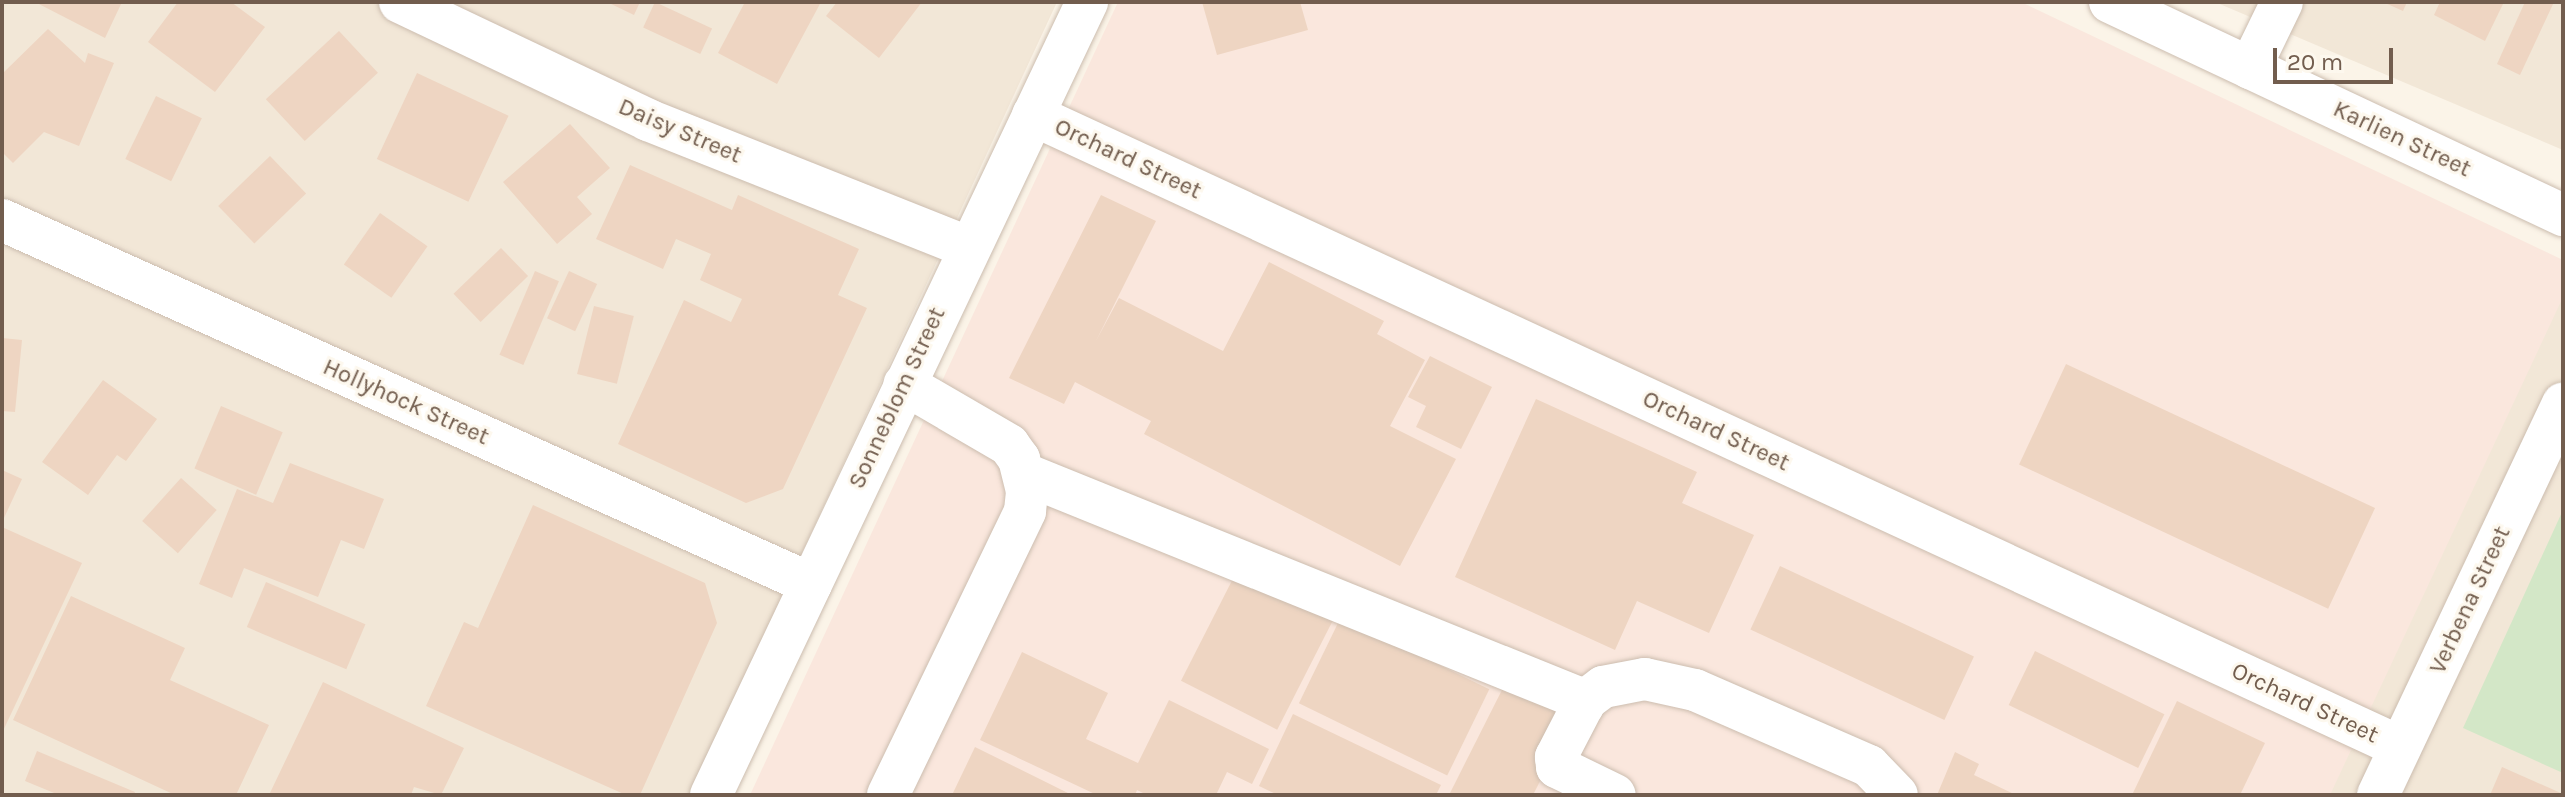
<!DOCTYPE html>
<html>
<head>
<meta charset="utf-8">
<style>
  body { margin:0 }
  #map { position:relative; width:2565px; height:797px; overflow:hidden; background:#fbf4e8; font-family:Karla,sans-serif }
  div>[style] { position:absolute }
  .residential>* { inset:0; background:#f2e7d7 }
  .commercial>* { inset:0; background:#fae7dd }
  .green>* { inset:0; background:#d3e7c7 }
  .building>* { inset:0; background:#eed5c2; transform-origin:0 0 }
  .roads { filter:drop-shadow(0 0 2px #ccbdaf) drop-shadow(0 0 2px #ccbdaf) }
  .minor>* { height:42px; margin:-21px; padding:0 21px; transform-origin:21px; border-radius:21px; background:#fff }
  span { translate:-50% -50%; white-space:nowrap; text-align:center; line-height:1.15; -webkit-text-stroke:6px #fdf8ee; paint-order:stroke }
  .street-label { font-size:24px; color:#725d4e }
  .frame { position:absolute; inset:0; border:4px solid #725d4e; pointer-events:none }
  .scale { position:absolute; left:2273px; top:48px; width:120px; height:36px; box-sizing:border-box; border:4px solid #725d4e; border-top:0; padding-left:10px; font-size:24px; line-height:28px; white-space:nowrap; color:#725d4e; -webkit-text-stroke:6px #fdf8ee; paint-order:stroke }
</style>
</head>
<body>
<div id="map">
  <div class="residential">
    <i style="clip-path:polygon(2px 2px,1057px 2px,690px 795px,2px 795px)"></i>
    <i style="clip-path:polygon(2215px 2px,2563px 2px,2563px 150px)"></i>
    <i style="clip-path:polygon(2563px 293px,2563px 795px,2329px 795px)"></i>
  </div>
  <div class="commercial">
    <i style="clip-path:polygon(1118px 2px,2021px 2px,2563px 260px,2563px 297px,2330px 795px,750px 795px)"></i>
  </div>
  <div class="green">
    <i style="clip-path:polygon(2563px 510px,2563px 773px,2463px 728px)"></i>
  </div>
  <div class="building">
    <i style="clip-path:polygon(35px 2px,122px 2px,105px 38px)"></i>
    <i style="clip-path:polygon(178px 2px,231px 2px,265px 27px,215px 92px,148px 42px)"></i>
    <i style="clip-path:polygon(607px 2px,640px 2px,634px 15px)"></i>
    <i style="left:655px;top:2px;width:63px;height:28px;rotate:25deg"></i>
    <i style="clip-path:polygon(745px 2px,821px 2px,777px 84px,718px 53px)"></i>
    <i style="clip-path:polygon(837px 2px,922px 2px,879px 58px,826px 16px)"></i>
    <i style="clip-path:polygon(1202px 2px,1300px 2px,1308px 30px,1217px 55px)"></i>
    <i style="clip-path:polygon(2383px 2px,2407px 2px,2403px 11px)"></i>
    <i style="clip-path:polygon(2440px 2px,2504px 2px,2485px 41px,2434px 15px)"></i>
    <i style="clip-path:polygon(2525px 2px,2554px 2px,2520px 75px,2497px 64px)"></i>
    <i style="clip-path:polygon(48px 29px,85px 63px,88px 53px,114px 63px,79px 146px,44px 132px,13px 163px,2px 152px,2px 74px)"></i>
    <i style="left:339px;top:31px;width:57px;height:100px;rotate:47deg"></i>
    <i style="left:417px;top:73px;width:101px;height:95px;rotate:25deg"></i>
    <i style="left:156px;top:96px;width:51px;height:70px;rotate:26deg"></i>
    <i style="clip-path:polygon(570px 124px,610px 168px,577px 197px,592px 214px,557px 244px,503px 182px)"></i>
    <i style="left:270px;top:156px;width:52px;height:72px;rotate:46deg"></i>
    <i style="clip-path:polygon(630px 165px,732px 210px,738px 195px,859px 249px,838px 295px,867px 308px,783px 489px,746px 503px,618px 444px,684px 300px,731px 322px,742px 299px,700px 280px,711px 254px,676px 239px,663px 269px,596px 239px)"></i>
    <i style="clip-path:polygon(1101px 195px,1156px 221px,1096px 341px,1119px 298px,1223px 351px,1269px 262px,1384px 321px,1377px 334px,1425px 360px,1390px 426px,1456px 459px,1400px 566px,1144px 434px,1151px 421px,1075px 382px,1064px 404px,1009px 378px)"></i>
    <i style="left:380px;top:213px;width:58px;height:63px;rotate:35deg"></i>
    <i style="left:501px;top:248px;width:39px;height:66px;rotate:46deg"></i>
    <i style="left:535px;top:271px;width:26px;height:91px;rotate:23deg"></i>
    <i style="left:569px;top:271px;width:31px;height:52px;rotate:25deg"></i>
    <i style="left:594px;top:306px;width:41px;height:70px;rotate:14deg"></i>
    <i style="clip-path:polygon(2px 338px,22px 340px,15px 412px,2px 411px)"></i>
    <i style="clip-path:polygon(1430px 356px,1492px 387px,1461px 449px,1416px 427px,1426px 406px,1408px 397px)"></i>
    <i style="left:2066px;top:364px;width:341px;height:111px;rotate:25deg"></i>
    <i style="clip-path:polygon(103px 380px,157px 419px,126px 461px,117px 455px,88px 495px,42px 462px)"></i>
    <i style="clip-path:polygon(1536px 399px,1697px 472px,1682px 503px,1754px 535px,1709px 633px,1637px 601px,1615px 650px,1455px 577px)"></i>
    <i style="left:221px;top:406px;width:67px;height:68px;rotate:23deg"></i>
    <i style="clip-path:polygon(290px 463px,384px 499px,364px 549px,341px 540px,318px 597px,244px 568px,232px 598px,199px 584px,237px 489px,273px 503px)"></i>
    <i style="clip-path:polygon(2px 470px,22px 479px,4px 518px,2px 517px)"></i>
    <i style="left:181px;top:478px;width:48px;height:58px;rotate:42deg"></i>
    <i style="clip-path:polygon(533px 505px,705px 583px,717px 623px,640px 795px,626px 795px,426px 706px,464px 622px,478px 628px)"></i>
    <i style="clip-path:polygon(2px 527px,82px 563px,2px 733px)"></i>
    <i style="left:1245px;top:555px;width:108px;height:141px;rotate:27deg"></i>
    <i style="left:1780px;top:566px;width:214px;height:70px;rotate:25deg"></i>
    <i style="left:266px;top:582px;width:108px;height:49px;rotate:23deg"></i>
    <i style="clip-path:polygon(71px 596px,185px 648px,170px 680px,269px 725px,236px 795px,175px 795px,13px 720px)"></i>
    <i style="left:1341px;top:617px;width:165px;height:96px;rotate:26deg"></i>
    <i style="left:2035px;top:651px;width:144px;height:60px;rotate:26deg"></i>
    <i style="clip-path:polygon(1022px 652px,1108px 693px,1086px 739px,1138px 763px,1169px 700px,1269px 749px,1252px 784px,1227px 772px,1216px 795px,1147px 795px,1137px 790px,1135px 795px,1097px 795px,980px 740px)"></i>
    <i style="clip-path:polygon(1509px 676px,1576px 710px,1533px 795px,1449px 795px)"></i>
    <i style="clip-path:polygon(323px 682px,464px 748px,441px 795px,414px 787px,411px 795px,269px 795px)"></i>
    <i style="clip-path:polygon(2177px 701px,2265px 743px,2240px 795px,2132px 795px)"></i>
    <i style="clip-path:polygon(1293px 714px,1441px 785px,1436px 795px,1278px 795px,1259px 786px)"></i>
    <i style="clip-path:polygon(975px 747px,1072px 795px,952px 795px)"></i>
    <i style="clip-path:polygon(37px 751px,135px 792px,134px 795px,59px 795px,25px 781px)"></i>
    <i style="clip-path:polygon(1955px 752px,1979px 764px,1974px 775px,2016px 795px,1937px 795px)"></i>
    <i style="clip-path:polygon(2502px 767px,2563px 794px,2563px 795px,2490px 795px)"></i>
  </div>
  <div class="roads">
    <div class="minor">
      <i style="left:400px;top:2px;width:275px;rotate:25.4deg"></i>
      <i style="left:648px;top:120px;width:343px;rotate:21.7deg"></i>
      <i style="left:2110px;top:2px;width:501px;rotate:25.18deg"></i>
      <i style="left:2250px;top:68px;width:73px;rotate:-64.1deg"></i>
      <i style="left:1033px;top:115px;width:1506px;rotate:24.81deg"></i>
      <i style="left:2px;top:220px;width:887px;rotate:24.22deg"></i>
      <i style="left:1025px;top:474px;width:594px;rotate:22.03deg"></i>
      <i style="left:1576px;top:697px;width:11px;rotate:49deg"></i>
      <i style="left:1583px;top:705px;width:59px;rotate:117.4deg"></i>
      <i style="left:1556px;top:757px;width:10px;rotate:84deg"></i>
      <i style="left:1557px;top:767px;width:64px;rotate:25.8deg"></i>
      <i style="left:1583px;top:702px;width:25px;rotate:-37deg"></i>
      <i style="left:1603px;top:687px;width:43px;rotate:-10.8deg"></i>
      <i style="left:1645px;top:679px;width:51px;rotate:12.4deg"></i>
      <i style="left:1695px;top:690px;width:190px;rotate:23.6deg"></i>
      <i style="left:1869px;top:766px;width:40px;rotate:46deg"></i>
      <i style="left:711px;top:795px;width:878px;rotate:-64.63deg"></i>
      <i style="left:888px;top:795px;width:315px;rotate:-64.2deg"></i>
      <i style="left:1025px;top:511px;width:20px;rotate:-84deg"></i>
      <i style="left:1027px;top:491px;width:33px;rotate:-104deg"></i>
      <i style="left:1019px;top:459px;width:17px;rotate:-126deg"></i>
      <i style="left:1009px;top:445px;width:121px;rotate:-149.8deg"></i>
      <i style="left:2378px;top:795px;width:433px;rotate:-64.7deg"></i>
    </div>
  </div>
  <div class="street-label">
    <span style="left:680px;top:131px;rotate:23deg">Daisy Street</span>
    <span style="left:2402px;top:139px;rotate:25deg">Karlien Street</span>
    <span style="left:1128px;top:159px;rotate:25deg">Orchard Street</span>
    <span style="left:897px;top:398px;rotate:-65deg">Sonneblom Street</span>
    <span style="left:406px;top:402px;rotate:24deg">Hollyhock Street</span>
    <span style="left:1716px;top:431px;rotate:25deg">Orchard Street</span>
    <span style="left:2470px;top:600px;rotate:-65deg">Verbena Street</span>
    <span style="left:2305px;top:703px;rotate:25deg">Orchard Street</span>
  </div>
  <div class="frame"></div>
  <div class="scale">20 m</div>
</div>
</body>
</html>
